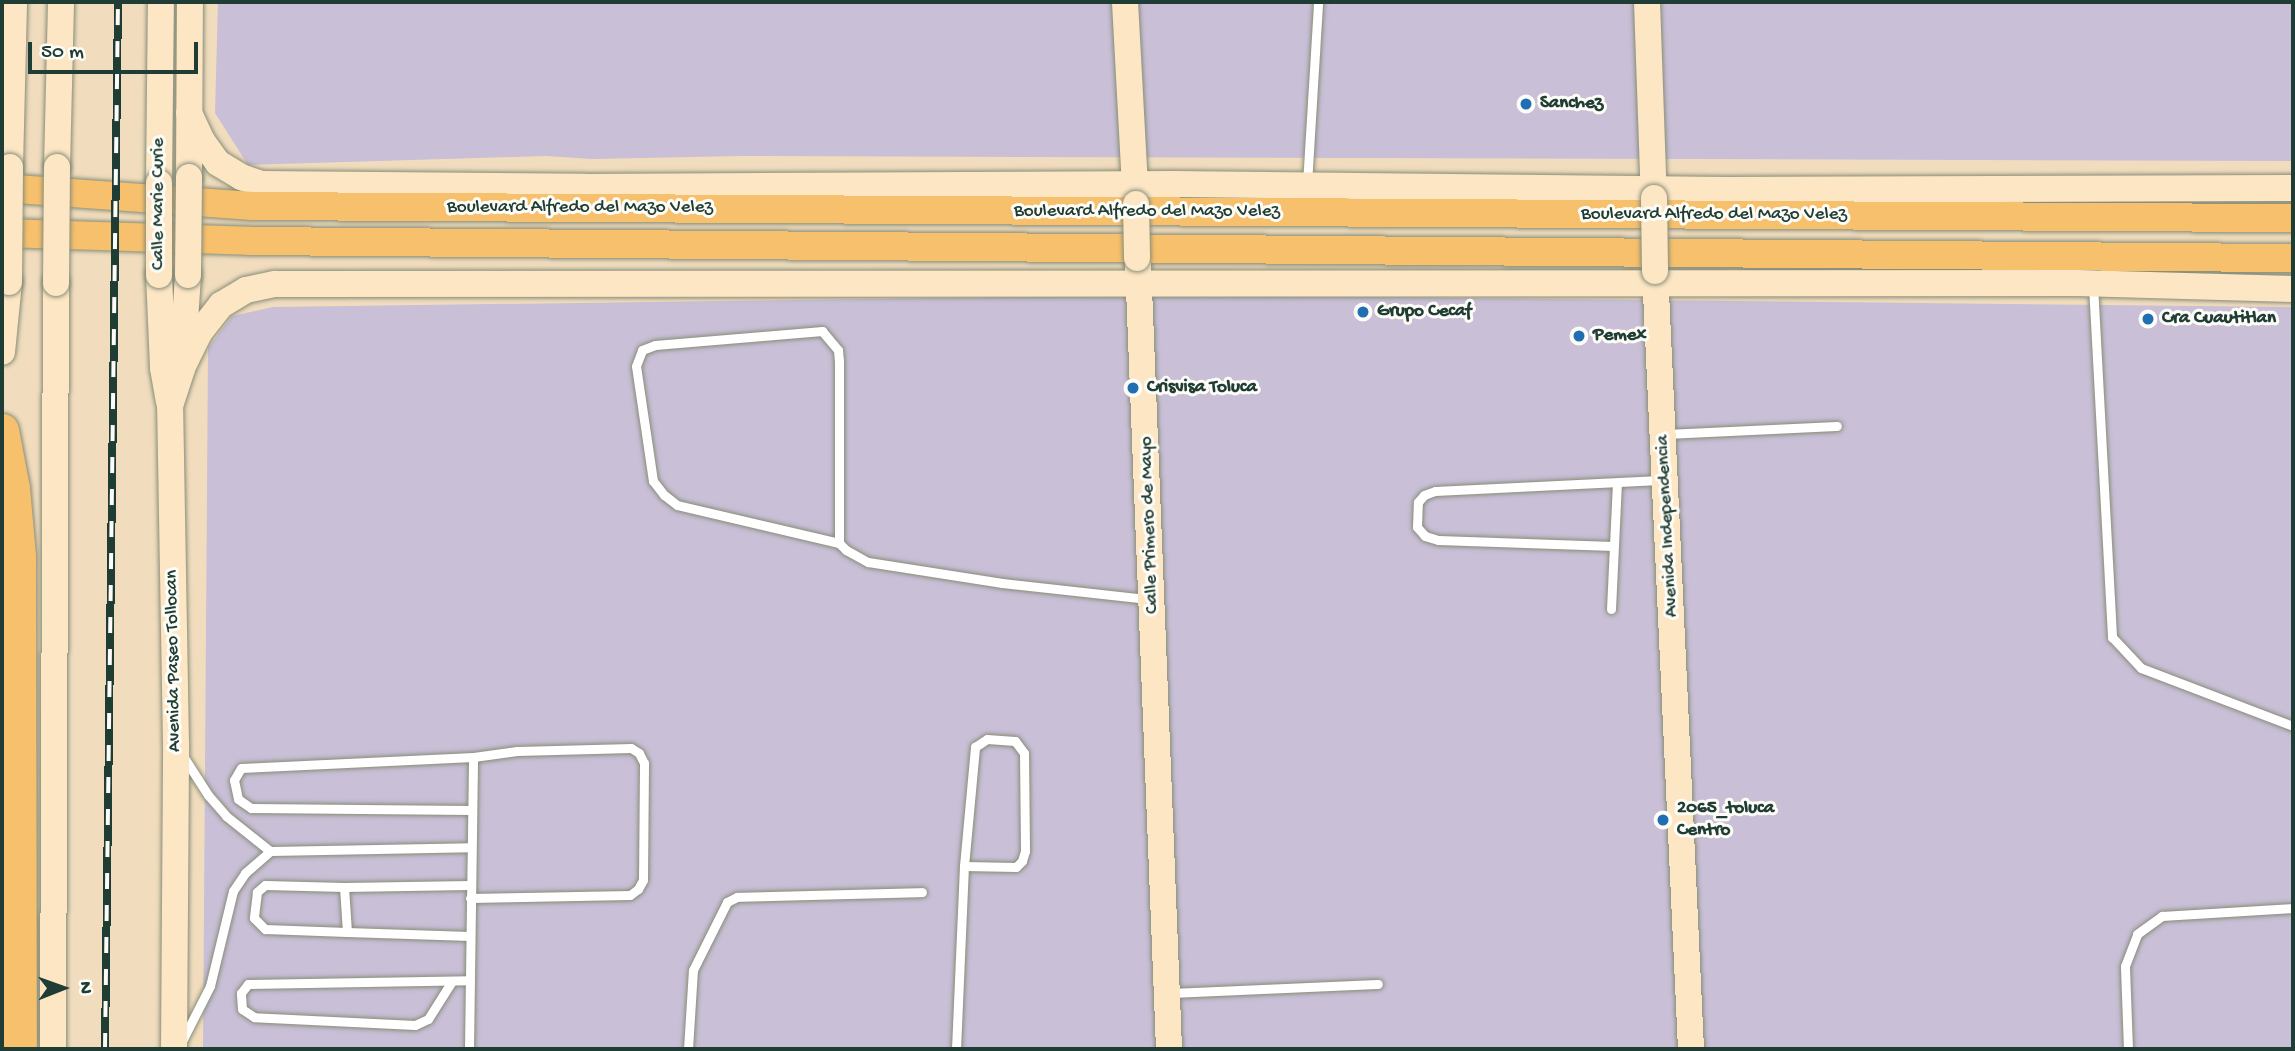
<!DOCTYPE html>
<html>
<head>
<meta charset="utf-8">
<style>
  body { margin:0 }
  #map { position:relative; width:2295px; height:1051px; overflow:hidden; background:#f1ddbe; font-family:"Gochi Hand",sans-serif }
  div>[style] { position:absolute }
  .industrial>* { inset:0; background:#c9bfd7 }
  .roads { filter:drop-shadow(0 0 2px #888d79) drop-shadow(0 0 2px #888d79) }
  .lane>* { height:9px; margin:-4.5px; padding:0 4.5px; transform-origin:4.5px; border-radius:4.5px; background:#fff }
  .secondary>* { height:26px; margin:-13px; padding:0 13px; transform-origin:13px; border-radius:13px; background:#fce6c4 }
  .primary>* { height:28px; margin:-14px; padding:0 14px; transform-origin:14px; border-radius:14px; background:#f7c06c }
  .highway>* { height:33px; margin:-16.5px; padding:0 16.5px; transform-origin:16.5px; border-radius:16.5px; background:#f7c06c }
  .rail>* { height:8px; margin-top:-4px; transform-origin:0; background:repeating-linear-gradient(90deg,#fdfcf7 0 16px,#1f3d34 0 32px); box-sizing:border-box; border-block:2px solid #1f3d34 }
  .bridges { filter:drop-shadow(0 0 2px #888d79) drop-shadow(0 0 2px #888d79) }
  .secondary-bridge>* { height:26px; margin:-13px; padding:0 13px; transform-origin:13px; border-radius:13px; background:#fce6c4 }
  .dots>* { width:19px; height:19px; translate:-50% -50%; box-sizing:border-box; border:4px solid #fdfcf7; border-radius:50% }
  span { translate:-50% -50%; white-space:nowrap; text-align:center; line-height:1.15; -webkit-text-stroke:6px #fdfcf7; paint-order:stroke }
  .poi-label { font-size:19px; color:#1f3d34; font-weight:700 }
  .left { translate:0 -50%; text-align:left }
  .street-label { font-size:19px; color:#1f3d34 }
  .frame { position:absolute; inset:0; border:4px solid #1f3d34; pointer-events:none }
  .north { position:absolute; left:28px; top:953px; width:70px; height:70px; -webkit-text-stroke:5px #fdfcf7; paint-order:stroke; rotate:89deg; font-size:19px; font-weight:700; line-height:28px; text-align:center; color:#1f3d34 }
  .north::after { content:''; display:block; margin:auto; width:24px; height:32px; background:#1f3d34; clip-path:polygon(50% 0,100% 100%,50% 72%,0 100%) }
  .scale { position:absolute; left:28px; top:42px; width:170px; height:32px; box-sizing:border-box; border:4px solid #1f3d34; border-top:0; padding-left:9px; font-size:21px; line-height:24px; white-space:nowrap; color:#1f3d34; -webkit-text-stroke:5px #fdfcf7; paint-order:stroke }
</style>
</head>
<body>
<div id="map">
  <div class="industrial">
    <i style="clip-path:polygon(218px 2px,2293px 2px,2293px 161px,742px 156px,592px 159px,546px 156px,248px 165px,215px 113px)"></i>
    <i style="clip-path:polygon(1177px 295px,2293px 307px,2293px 1049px,203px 1049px,208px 348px,232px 316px,273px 307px)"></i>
  </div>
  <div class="roads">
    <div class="lane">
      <i style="left:1307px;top:184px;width:182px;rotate:-86.5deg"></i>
      <i style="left:2093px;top:285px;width:353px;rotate:86.9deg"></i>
      <i style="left:2112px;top:637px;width:42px;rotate:46.9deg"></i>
      <i style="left:2141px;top:668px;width:163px;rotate:20.9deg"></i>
      <i style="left:1665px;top:434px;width:172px;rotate:-2.7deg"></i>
      <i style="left:839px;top:543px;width:166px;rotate:-166.8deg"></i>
      <i style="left:677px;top:505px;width:16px;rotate:-142deg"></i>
      <i style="left:664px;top:495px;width:18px;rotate:-128deg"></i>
      <i style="left:653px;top:481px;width:116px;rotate:-98.4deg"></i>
      <i style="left:636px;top:366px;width:17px;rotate:-69deg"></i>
      <i style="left:642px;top:350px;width:14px;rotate:-21deg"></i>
      <i style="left:655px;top:345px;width:168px;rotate:-4.8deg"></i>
      <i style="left:822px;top:331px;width:25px;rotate:50deg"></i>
      <i style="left:838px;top:350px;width:11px;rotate:85deg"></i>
      <i style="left:839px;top:361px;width:182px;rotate:90deg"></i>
      <i style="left:839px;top:543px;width:10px;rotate:45deg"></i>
      <i style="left:846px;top:550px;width:25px;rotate:29deg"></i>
      <i style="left:868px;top:562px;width:136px;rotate:8.9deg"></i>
      <i style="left:1002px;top:583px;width:147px;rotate:6.3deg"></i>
      <i style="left:1613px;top:546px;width:175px;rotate:-178deg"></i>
      <i style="left:1438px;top:540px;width:14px;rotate:-163deg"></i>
      <i style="left:1425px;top:536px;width:12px;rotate:-132deg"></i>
      <i style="left:1417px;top:527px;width:25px;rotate:-88deg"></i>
      <i style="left:1418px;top:502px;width:9px;rotate:-49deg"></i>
      <i style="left:1424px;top:495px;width:12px;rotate:-20deg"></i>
      <i style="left:1435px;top:491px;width:225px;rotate:-2.8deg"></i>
      <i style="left:1611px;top:609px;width:126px;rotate:-87.3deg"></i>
      <i style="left:183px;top:756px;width:46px;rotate:57.3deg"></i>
      <i style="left:208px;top:795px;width:28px;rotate:49deg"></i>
      <i style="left:226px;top:816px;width:56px;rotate:38.5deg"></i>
      <i style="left:270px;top:851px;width:201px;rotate:-1.1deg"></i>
      <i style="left:344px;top:887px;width:79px;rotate:-178.5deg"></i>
      <i style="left:265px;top:885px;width:11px;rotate:139deg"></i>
      <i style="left:257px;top:892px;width:26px;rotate:97deg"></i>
      <i style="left:254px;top:918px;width:16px;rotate:45deg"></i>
      <i style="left:265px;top:929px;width:82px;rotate:2.1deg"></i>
      <i style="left:470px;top:898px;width:160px;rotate:-1.1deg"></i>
      <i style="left:630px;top:895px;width:10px;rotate:-37deg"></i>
      <i style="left:638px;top:889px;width:10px;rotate:-61deg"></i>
      <i style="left:643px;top:880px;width:117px;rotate:-89.5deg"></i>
      <i style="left:644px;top:763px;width:11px;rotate:-117deg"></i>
      <i style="left:639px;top:753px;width:9px;rotate:-148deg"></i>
      <i style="left:631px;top:748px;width:114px;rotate:178.5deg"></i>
      <i style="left:517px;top:751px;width:44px;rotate:172.2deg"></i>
      <i style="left:473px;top:757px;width:232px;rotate:177.3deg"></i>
      <i style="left:241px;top:768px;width:14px;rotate:120deg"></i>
      <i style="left:234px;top:780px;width:19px;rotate:78deg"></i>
      <i style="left:238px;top:799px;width:16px;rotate:35deg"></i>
      <i style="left:251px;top:808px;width:220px;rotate:0.5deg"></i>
      <i style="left:470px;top:936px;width:123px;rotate:-178.1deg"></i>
      <i style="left:347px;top:932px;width:45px;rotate:-93.8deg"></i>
      <i style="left:344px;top:887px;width:126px;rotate:-0.9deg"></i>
      <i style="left:452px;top:981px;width:45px;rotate:122.3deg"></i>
      <i style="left:428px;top:1019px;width:14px;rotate:155deg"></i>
      <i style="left:415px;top:1025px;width:161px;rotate:-177.2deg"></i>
      <i style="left:254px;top:1017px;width:14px;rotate:-146deg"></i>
      <i style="left:242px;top:1009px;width:16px;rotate:-94deg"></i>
      <i style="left:241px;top:993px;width:11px;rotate:-52deg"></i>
      <i style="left:248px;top:984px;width:221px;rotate:-1deg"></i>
      <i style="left:1170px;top:993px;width:208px;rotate:-2.5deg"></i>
      <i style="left:182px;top:1041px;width:62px;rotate:-63deg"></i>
      <i style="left:210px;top:986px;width:98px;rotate:-76.4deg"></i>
      <i style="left:233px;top:891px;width:22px;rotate:-56deg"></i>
      <i style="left:245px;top:873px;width:33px;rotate:-41deg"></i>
      <i style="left:469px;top:1049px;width:292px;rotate:-89.2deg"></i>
      <i style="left:688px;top:1049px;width:79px;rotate:-86.4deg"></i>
      <i style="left:693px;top:970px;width:76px;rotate:-63.4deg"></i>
      <i style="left:727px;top:902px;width:11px;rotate:-27deg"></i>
      <i style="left:737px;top:897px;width:185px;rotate:-1.5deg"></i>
      <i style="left:956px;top:1049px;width:183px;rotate:-87.5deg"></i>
      <i style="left:964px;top:866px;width:120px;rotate:-84.7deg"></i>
      <i style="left:975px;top:747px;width:14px;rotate:-34deg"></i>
      <i style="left:987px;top:739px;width:28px;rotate:4deg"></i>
      <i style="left:1015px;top:741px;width:15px;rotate:53deg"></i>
      <i style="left:1024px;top:753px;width:98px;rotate:89.4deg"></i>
      <i style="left:1025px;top:851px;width:10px;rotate:107deg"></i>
      <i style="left:1022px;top:861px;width:8px;rotate:135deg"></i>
      <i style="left:1016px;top:867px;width:52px;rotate:-178.9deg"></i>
      <i style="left:2128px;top:1049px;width:83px;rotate:-92.1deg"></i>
      <i style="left:2125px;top:966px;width:34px;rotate:-69deg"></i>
      <i style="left:2137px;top:934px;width:31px;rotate:-36deg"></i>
      <i style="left:2162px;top:916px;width:131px;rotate:-3.5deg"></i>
    </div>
    <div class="secondary">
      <i style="left:1125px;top:2px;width:200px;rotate:86.9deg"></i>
      <i style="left:1647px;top:2px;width:196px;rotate:88deg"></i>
      <i style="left:189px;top:113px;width:31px;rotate:65deg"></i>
      <i style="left:202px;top:141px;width:27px;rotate:54deg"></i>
      <i style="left:218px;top:163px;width:27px;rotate:31deg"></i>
      <i style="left:241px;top:177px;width:21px;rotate:19deg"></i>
      <i style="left:261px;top:184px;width:323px;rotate:0.5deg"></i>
      <i style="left:584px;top:187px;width:589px;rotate:-0.29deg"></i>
      <i style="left:1173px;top:184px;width:554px;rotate:0.62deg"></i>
      <i style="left:1727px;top:190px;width:566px;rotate:-0.2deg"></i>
      <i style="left:10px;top:167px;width:165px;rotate:-88.6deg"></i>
      <i style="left:57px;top:167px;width:165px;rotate:-88.6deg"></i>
      <i style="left:189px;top:177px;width:175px;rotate:-89.7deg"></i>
      <i style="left:159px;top:183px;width:181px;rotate:-89.4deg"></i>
      <i style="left:1138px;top:263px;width:787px;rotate:87.74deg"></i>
      <i style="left:1655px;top:271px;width:779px;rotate:87.35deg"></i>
      <i style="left:159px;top:275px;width:93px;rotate:87.5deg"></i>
      <i style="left:163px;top:368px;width:34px;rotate:80deg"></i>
      <i style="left:2px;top:352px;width:70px;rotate:-84.3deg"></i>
      <i style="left:182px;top:368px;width:39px;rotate:-64deg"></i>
      <i style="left:199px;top:333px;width:36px;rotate:-52deg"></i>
      <i style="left:221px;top:305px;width:29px;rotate:-31deg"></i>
      <i style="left:246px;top:290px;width:30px;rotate:-12deg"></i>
      <i style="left:275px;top:284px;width:1802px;rotate:-0.03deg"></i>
      <i style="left:2077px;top:283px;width:216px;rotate:1.6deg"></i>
      <i style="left:53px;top:1049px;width:766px;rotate:-89.78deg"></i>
      <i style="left:174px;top:1049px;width:305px;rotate:-89.6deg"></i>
      <i style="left:176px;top:744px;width:338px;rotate:-91deg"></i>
      <i style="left:170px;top:406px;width:40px;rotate:-72deg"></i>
      <i style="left:182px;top:368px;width:93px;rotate:-86.3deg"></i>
    </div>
    <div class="primary">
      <i style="left:2px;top:188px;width:251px;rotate:4.1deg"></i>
      <i style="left:252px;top:206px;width:2041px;rotate:0.34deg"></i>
      <i style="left:2px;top:233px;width:248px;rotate:1.8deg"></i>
      <i style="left:250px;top:241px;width:2043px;rotate:0.48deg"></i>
    </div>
    <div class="highway">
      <i style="left:2px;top:430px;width:59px;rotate:79.3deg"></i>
      <i style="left:13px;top:488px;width:67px;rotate:84.9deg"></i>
      <i style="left:19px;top:555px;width:494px;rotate:89.9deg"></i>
    </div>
  </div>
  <div class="rail">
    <i style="left:105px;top:1049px;width:1047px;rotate:-89.29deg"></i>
  </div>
  <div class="bridges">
    <div class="secondary-bridge">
      <i style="left:1654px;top:198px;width:73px;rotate:89.2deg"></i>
      <i style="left:1136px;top:204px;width:54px;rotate:88.9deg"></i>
      <i style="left:159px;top:275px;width:92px;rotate:-90deg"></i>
      <i style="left:188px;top:275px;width:98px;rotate:-89.4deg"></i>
      <i style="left:9px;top:282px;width:115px;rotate:-89.5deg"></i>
      <i style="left:56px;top:283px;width:116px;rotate:-89.5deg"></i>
    </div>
  </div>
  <div class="dots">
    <i style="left:1526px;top:104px;background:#1f6fb2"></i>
    <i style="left:1363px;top:312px;background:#1f6fb2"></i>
    <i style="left:2148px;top:319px;background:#1f6fb2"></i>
    <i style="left:1579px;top:336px;background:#1f6fb2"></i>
    <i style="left:1133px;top:388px;background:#1f6fb2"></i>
    <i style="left:1663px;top:820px;background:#1f6fb2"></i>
  </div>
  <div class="poi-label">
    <span class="left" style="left:1540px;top:104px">Sanchez</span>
    <span class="left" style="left:1377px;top:312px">Grupo Cecaf</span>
    <span class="left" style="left:2162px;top:319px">Cra Cuautitlan</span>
    <span class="left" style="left:1593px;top:336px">Pemex</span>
    <span class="left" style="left:1147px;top:388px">Crisvisa Toluca</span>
    <span class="left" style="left:1677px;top:820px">2065_toluca<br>Centro</span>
  </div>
  <div class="street-label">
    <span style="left:159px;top:204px;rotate:-90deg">Calle Marie Curie</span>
    <span style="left:580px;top:208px">Boulevard Alfredo del Mazo Velez</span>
    <span style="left:1147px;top:212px">Boulevard Alfredo del Mazo Velez</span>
    <span style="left:1714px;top:215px">Boulevard Alfredo del Mazo Velez</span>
    <span style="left:1150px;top:525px;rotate:-92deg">Calle Primero de Mayo</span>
    <span style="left:1668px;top:526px;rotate:-93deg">Avenida Independencia</span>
    <span style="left:174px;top:661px;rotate:-91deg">Avenida Paseo Tollocan</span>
  </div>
  <div class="frame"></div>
  <div class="north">N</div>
  <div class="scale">50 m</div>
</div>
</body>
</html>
